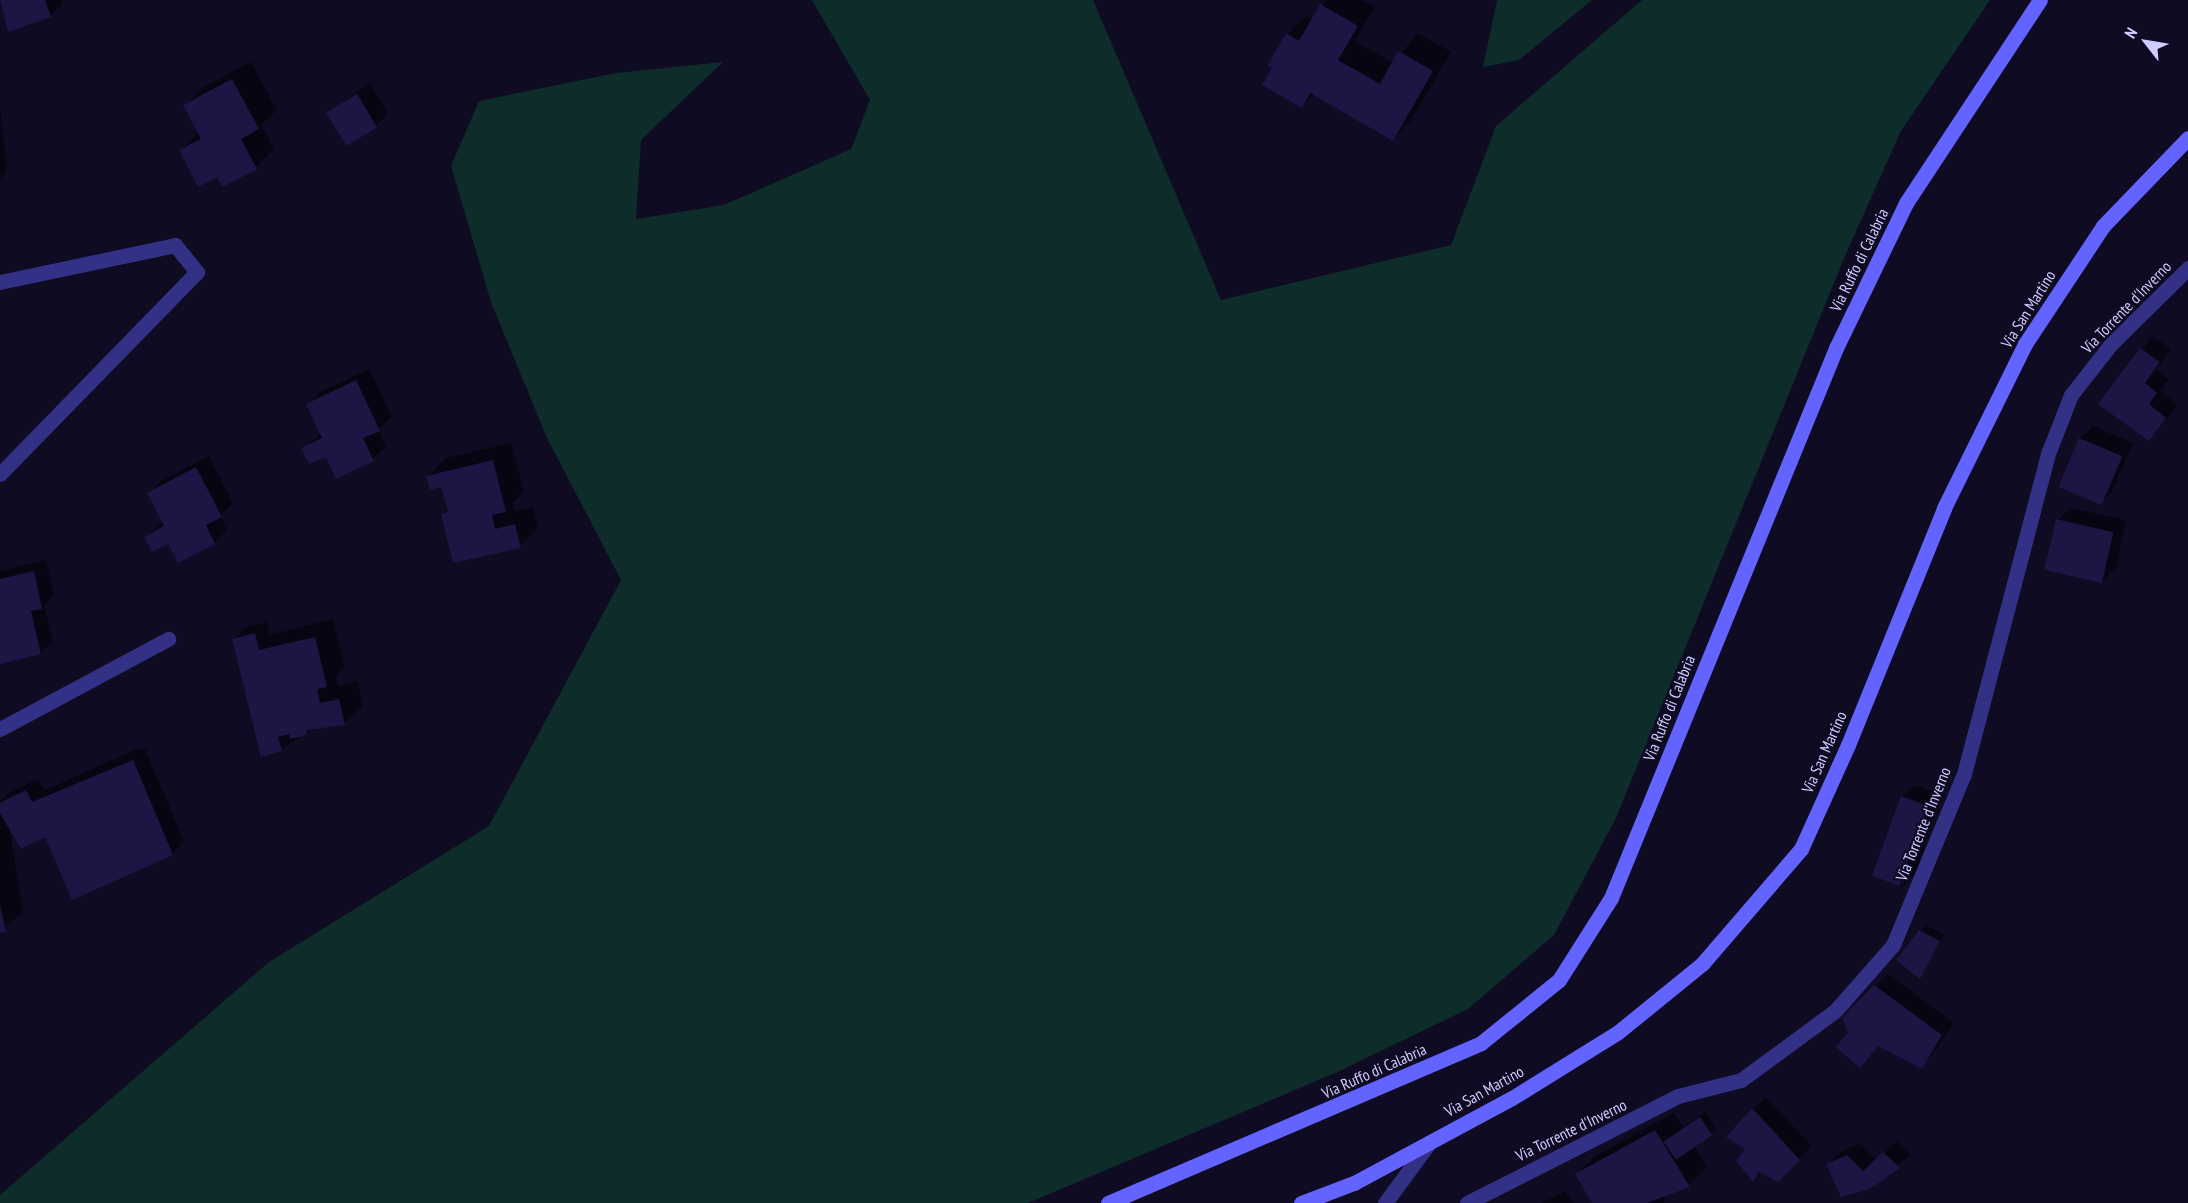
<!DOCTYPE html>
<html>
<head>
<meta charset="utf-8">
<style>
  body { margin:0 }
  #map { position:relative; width:2188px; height:1203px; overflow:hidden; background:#0e0b22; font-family:"PT Sans Narrow",sans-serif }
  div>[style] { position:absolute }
  .green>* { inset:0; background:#0e2c2a }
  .shadow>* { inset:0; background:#0007 }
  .building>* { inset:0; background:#1e1544; transform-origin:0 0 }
  .street>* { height:15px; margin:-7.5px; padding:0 7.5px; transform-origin:7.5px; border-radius:7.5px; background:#323185 }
  .secondary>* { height:15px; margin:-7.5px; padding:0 7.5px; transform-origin:7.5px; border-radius:7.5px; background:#6363ff }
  span { translate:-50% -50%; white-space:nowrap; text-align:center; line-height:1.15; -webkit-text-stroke:4.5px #0e0b22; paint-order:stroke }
  .street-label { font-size:16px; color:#d0ccff }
  .north { position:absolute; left:2116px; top:12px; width:60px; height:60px; -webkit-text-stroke:4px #0e0b22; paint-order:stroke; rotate:301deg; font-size:16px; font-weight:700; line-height:24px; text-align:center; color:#d0ccff }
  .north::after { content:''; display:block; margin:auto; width:21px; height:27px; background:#d0ccff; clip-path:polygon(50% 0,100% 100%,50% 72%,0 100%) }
</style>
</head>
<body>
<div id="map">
  <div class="green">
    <i style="clip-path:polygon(812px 0,1093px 0,1221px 300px,1451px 245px,1496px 126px,1642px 0,1990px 0,1901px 131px,1845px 256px,1616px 818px,1554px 935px,1468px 1009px,1335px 1073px,1028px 1203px,0 1203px,0 1195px,269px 962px,489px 826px,621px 580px,547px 438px,491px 302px,451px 166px,479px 101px,616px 73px,723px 62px,641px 140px,636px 219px,724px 205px,851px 149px,870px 100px)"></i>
    <i style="clip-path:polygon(1497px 0,1592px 0,1519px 60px,1483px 67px)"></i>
  </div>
  <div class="shadow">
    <i style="clip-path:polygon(0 0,62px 0,63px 4px,50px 16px,9px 30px)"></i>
    <i style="clip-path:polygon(1327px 0,1362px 0,1375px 7px,1355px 41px,1393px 63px,1418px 33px,1451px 52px,1411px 120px,1393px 139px,1314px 94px,1302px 106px,1274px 68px,1287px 34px,1306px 16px,1313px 20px)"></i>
    <i style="clip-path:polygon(251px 62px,277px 110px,261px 125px,274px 149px,256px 167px,217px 175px,180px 151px,199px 132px,185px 106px,203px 87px)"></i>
    <i style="clip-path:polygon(370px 83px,388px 113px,376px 126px,329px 113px)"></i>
    <i style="clip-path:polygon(0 106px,7px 172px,0 179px)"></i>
    <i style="clip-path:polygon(2153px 336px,2171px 349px,2156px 370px,2169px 380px,2160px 391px,2178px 405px,2149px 439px,2100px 403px)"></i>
    <i style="clip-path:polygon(369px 369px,392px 417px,378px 430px,386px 447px,373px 459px,336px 477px,326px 455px,303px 448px,322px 433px,308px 404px,320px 392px)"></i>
    <i style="clip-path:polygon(2093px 426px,2133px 443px,2113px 490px,2101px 503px,2061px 486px,2080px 439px)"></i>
    <i style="clip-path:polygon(511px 443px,524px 492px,512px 503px,514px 511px,533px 507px,538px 528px,520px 546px,443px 514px,448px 509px,443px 485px,428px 477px,446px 458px)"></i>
    <i style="clip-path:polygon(209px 456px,233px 503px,220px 516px,227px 530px,215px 542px,178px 561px,169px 542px,146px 537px,163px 522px,149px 493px,161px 481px)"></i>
    <i style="clip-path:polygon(2070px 508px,2126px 520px,2116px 568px,2103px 581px,2058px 520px)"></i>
    <i style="clip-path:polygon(46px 560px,54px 595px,44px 605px,53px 641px,41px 653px,0 663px,0 571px)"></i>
    <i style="clip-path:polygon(333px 619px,345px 667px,336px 676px,338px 686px,357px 681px,363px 705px,344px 723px,312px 728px,281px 750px,234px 640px,246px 627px,267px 622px,270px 635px)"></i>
    <i style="clip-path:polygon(137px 749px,145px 749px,184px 841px,172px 854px,9px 826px,23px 912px,0 932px,0 815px,4px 818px,0 802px,9px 793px,38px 779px,45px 790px)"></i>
    <i style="clip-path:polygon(1914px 785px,1939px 794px,1916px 873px,1904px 886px,1902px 797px)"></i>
    <i style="clip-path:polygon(1926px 925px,1944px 935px,1919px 977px,1898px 959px)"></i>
    <i style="clip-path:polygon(1888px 974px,1954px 1023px,1922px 1068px,1879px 1045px,1860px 1066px,1844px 1019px)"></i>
    <i style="clip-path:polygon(1765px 1097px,1812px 1146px,1777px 1181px,1761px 1172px,1753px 1180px,1747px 1149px,1728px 1136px)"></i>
    <i style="clip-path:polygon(1706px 1112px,1716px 1128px,1694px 1145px,1707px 1167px,1689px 1185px,1666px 1194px,1664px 1203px,1594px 1203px,1577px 1174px,1595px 1156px,1674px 1113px,1683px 1127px)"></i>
    <i style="clip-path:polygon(1897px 1141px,1911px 1155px,1869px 1188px,1828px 1164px,1840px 1152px,1860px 1143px,1876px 1160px)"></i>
    <i style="clip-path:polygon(1565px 1191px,1573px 1203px,1542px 1203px)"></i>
  </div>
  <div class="building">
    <i style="clip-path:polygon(0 0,45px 0,51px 17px,8px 32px)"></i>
    <i style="clip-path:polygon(1320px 4px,1358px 26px,1338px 60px,1380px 84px,1398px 51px,1433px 71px,1393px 141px,1310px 93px,1302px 108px,1262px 85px,1272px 68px,1267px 66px,1286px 33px,1299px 41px)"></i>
    <i style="clip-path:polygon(232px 79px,259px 129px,241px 139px,257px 169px,222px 187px,217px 177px,198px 187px,179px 150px,201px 139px,183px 105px)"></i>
    <i style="left:357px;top:94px;width:39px;height:36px;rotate:59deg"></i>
    <i style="clip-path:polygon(2140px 348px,2160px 362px,2145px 383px,2157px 393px,2149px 404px,2166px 418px,2149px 441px,2098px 404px)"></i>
    <i style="clip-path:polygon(356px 380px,380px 431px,363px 438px,374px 461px,336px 479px,326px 457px,309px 464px,301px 448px,322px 438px,306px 404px)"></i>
    <i style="left:2079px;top:438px;width:47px;height:53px;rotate:23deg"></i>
    <i style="clip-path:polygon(493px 460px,506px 512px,492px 515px,495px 529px,515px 524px,521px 548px,453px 563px,441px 514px,448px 512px,441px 487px,430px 490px,426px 476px)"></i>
    <i style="clip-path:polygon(196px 467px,222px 517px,206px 525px,215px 544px,178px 563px,168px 544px,152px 552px,144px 537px,164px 526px,147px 493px)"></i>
    <i style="left:2056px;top:519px;width:59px;height:52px;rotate:13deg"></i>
    <i style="clip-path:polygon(34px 571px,42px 609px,31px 611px,41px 654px,0 664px,0 579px)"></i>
    <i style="clip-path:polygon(255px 633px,259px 650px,315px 637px,327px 687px,317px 689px,320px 703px,339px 699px,345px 725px,306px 730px,307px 735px,290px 739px,289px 734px,278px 737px,282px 751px,261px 757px,232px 639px)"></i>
    <i style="clip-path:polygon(133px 760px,173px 855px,72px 900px,45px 837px,21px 849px,0 813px,0 803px,26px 790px,32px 802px)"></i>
    <i style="left:1901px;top:796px;width:29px;height:85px;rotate:20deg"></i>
    <i style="clip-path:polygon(0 905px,6px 932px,0 933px)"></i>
    <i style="clip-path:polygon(1919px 930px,1940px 941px,1920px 979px,1896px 960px)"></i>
    <i style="clip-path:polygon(1874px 985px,1942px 1035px,1922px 1069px,1878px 1046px,1860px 1068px,1836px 1047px,1848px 1032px,1842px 1018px)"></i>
    <i style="clip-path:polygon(1752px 1108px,1800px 1160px,1778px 1182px,1759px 1172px,1753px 1182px,1736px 1161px,1745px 1149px,1726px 1137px)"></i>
    <i style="left:1700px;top:1117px;width:22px;height:44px;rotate:56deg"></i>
    <i style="clip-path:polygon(1655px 1130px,1690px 1187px,1647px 1203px,1592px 1203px,1575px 1174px)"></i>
    <i style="clip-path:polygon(1883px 1152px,1900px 1168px,1870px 1189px,1841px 1197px,1826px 1164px,1847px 1155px,1863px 1171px)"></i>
  </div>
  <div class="street">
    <i style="left:0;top:282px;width:179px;rotate:-11.9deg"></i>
    <i style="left:175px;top:245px;width:35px;rotate:51deg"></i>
    <i style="left:197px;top:272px;width:282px;rotate:134.3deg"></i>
    <i style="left:0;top:729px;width:191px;rotate:-28.2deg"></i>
    <i style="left:1385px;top:1203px;width:74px;rotate:-53.7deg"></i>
    <i style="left:1467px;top:1203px;width:237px;rotate:-26.9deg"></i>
    <i style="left:1678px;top:1096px;width:65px;rotate:-14.3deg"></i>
    <i style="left:1741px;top:1080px;width:117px;rotate:-36.3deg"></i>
    <i style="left:1835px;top:1011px;width:88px;rotate:-48.7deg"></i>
    <i style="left:1893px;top:945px;width:185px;rotate:-67.5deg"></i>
    <i style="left:1964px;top:774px;width:334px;rotate:-75.3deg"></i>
    <i style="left:2049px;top:451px;width:60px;rotate:-68.6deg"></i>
    <i style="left:2071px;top:395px;width:63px;rotate:-52deg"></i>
    <i style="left:2110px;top:345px;width:110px;rotate:-44.6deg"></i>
  </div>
  <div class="secondary">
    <i style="left:1108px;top:1203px;width:406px;rotate:-23.2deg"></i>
    <i style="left:1481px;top:1043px;width:100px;rotate:-38.9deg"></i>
    <i style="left:1559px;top:980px;width:97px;rotate:-57.6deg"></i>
    <i style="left:1611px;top:898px;width:594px;rotate:-67.75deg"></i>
    <i style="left:1836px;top:348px;width:161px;rotate:-64.2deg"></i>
    <i style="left:1906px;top:203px;width:243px;rotate:-56.6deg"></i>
    <i style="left:1301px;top:1203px;width:57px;rotate:-20.7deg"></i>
    <i style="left:1354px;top:1183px;width:179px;rotate:-28.3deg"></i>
    <i style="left:1512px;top:1098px;width:123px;rotate:-31.8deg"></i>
    <i style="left:1617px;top:1033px;width:109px;rotate:-39.1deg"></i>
    <i style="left:1702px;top:964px;width:152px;rotate:-49.3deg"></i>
    <i style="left:1801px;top:849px;width:114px;rotate:-65.7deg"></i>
    <i style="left:1848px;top:745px;width:256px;rotate:-67.9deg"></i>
    <i style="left:1944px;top:508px;width:183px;rotate:-63.7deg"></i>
    <i style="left:2025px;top:344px;width:141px;rotate:-56.5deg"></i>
    <i style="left:2103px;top:226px;width:122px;rotate:-46deg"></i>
  </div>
  <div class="street-label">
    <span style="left:1859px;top:260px;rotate:-64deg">Via Ruffo di Calabria</span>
    <span style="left:2126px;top:307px;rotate:-46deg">Via Torrente d'Inverno</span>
    <span style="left:2028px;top:309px;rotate:-58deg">Via San Martino</span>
    <span style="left:1669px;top:708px;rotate:-68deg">Via Ruffo di Calabria</span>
    <span style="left:1824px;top:752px;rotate:-66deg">Via San Martino</span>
    <span style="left:1923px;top:824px;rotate:-68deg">Via Torrente d'Inverno</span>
    <span style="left:1374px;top:1071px;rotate:-24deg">Via Ruffo di Calabria</span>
    <span style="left:1484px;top:1091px;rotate:-29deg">Via San Martino</span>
    <span style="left:1571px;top:1130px;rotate:-26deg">Via Torrente d'Inverno</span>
  </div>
  <div class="north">N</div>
</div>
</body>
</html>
